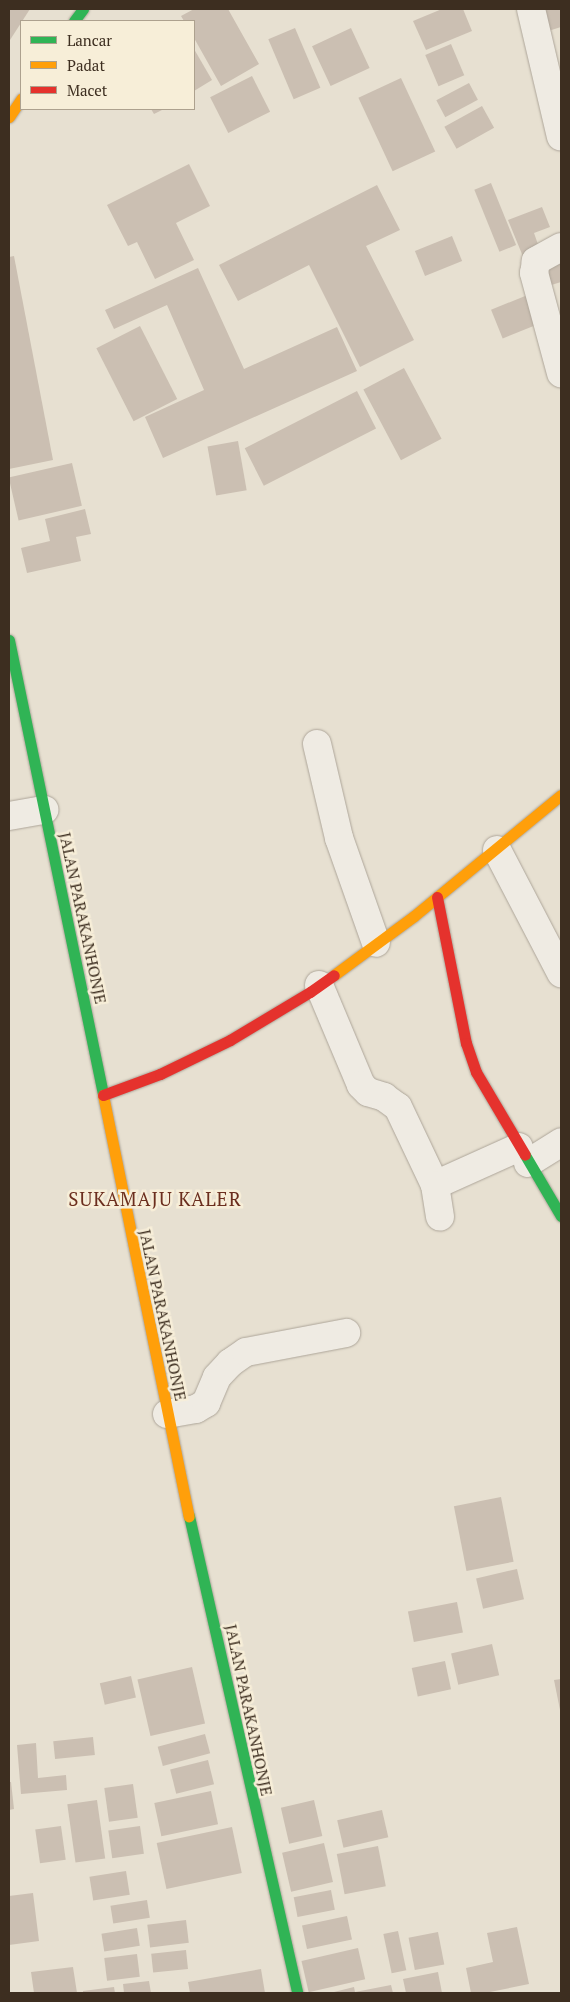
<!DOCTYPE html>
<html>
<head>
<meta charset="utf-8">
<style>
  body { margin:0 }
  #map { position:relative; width:570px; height:2002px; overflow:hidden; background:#e7e0d1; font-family:"PT Serif",serif }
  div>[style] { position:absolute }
  .building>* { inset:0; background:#cbbfb2; transform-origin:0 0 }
  .roads { filter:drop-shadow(0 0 1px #ada599) drop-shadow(0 0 1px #ada599) }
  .street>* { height:28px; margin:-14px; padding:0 14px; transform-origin:14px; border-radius:14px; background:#efebe3 }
  .fast>* { height:11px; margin:-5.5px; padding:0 5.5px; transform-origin:5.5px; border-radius:5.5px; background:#30b455 }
  .slow>* { height:11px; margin:-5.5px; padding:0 5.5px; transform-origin:5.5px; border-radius:5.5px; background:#ff9f0a }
  .jam>* { height:11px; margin:-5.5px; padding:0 5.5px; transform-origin:5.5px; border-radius:5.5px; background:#e5322d }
  span { translate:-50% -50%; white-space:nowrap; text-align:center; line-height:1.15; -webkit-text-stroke:5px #f7eed8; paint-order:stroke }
  .street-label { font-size:16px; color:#3d2e20 }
  .quarter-label { font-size:19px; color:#6b2e1e; letter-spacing:1px }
  .frame { position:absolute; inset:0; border:10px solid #3d2e20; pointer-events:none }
  .legend { position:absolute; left:20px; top:20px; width:175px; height:90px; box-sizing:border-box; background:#f7eed8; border:1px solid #ada18e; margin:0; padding:6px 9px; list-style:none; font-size:15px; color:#3d2e20 }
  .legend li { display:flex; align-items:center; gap:10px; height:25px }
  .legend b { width:25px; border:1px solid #ada18e }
</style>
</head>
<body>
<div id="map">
  <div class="building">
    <i style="clip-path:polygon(9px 9px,30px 9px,10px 40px,9px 39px)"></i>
    <i style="clip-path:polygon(194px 9px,228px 9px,259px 64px,221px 86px,194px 38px,194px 21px,184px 21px,181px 16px)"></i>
    <i style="clip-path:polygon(442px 9px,463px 9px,472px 31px,426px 50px,413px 21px)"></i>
    <i style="clip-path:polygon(538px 9px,561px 9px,561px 27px,545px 32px)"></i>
    <i style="left:295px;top:28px;width:65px;height:29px;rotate:67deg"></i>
    <i style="left:351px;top:28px;width:44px;height:43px;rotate:65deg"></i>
    <i style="left:451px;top:44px;width:34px;height:28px;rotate:67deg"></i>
    <i style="clip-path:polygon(194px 49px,212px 80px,194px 91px)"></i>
    <i style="left:252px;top:76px;width:40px;height:47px;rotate:63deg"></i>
    <i style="left:401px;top:78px;width:81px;height:47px;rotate:65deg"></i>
    <i style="left:469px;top:83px;width:19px;height:37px;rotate:62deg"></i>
    <i style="left:482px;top:106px;width:25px;height:43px;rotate:61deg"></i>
    <i style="clip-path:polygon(151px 109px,164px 109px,154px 114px)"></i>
    <i style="clip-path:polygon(189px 164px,210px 206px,176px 223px,194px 260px,155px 279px,137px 242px,128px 246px,107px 205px)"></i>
    <i style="left:491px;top:183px;width:67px;height:18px;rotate:68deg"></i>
    <i style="clip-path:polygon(377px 185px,400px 230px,366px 246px,414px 340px,360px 367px,309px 265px,238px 301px,219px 265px)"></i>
    <i style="clip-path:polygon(542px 207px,550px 227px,534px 233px,541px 253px,524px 259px,508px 220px)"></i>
    <i style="left:452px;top:236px;width:27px;height:40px;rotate:68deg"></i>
    <i style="clip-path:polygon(561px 255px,561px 282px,545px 287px,537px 263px)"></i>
    <i style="clip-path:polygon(14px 256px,53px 460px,9px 469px,9px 257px)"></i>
    <i style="clip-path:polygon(198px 268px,244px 369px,337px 327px,357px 371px,163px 458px,145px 417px,204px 390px,167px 305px,114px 329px,105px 310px)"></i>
    <i style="left:530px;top:294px;width:31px;height:42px;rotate:68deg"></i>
    <i style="left:140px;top:326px;width:82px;height:49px;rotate:63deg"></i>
    <i style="left:404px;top:368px;width:80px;height:46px;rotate:62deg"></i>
    <i style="left:357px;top:391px;width:42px;height:126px;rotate:63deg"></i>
    <i style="left:238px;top:441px;width:50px;height:31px;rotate:80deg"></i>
    <i style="left:72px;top:463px;width:44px;height:65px;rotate:77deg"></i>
    <i style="clip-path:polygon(85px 509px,91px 534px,76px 537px,81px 561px,27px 573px,21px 548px,50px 541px,45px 519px)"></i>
    <i style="left:501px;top:1497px;width:66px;height:48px;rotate:79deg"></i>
    <i style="left:517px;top:1569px;width:31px;height:42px;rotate:77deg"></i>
    <i style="left:457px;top:1602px;width:31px;height:50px;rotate:79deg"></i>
    <i style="left:492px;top:1644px;width:32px;height:42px;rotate:77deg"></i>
    <i style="left:445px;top:1661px;width:29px;height:34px;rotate:78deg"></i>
    <i style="left:192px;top:1667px;width:58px;height:56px;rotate:77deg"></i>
    <i style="left:131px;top:1676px;width:22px;height:32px;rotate:77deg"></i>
    <i style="clip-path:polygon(561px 1679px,561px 1710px,560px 1710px,554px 1680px)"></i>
    <i style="left:205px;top:1734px;width:20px;height:49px;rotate:75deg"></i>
    <i style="left:93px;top:1737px;width:18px;height:40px;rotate:84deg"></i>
    <i style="clip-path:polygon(36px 1743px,38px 1778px,66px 1775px,67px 1790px,21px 1794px,17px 1745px)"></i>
    <i style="left:208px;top:1760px;width:25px;height:39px;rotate:76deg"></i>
    <i style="clip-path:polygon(9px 1782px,11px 1782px,14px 1809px,9px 1810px)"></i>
    <i style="left:133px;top:1784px;width:34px;height:29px;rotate:82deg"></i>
    <i style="left:211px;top:1791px;width:34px;height:58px;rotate:78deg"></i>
    <i style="left:97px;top:1800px;width:59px;height:30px;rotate:82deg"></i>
    <i style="left:314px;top:1800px;width:37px;height:34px;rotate:77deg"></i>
    <i style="left:382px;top:1810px;width:28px;height:46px;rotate:77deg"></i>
    <i style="left:61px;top:1826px;width:34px;height:26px;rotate:82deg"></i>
    <i style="left:140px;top:1826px;width:28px;height:32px;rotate:82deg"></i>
    <i style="left:232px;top:1827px;width:47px;height:77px;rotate:78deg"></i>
    <i style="left:324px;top:1843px;width:40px;height:43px;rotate:77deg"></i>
    <i style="left:378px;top:1846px;width:41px;height:42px;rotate:79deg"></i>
    <i style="left:126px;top:1871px;width:24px;height:37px;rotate:81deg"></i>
    <i style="left:331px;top:1890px;width:20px;height:38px;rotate:79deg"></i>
    <i style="clip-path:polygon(33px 1893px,39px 1941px,9px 1945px,9px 1896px)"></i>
    <i style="left:147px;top:1900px;width:18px;height:37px;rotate:81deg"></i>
    <i style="left:347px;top:1916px;width:24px;height:46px;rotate:78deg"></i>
    <i style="left:186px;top:1920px;width:23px;height:39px;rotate:83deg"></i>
    <i style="clip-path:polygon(517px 1927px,529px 1984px,485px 1993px,471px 1993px,466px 1968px,493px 1962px,487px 1933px)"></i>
    <i style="left:137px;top:1928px;width:18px;height:36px;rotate:81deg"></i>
    <i style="left:398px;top:1931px;width:40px;height:15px;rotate:78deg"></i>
    <i style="left:438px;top:1932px;width:33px;height:30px;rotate:79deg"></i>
    <i style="left:358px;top:1948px;width:32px;height:58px;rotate:77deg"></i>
    <i style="left:186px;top:1950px;width:19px;height:35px;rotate:84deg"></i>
    <i style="left:137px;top:1954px;width:23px;height:33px;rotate:83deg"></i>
    <i style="clip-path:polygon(73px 1967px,77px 1993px,34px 1993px,31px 1972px)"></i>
    <i style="clip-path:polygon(261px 1969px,265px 1993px,190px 1993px,188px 1982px)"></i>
    <i style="clip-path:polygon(438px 1972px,442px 1993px,406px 1993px,403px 1979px)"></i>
    <i style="clip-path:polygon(149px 1981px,151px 1993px,124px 1993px,123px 1984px)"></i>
    <i style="clip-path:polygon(391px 1985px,393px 1993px,330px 1993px,354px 1987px,355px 1992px)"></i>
    <i style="clip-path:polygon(114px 1987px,115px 1993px,83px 1993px,83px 1991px)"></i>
  </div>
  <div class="roads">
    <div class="street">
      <i style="left:531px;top:9px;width:131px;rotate:76.8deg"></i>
      <i style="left:561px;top:247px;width:29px;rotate:151deg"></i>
      <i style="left:536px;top:261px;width:12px;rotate:99deg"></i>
      <i style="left:534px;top:273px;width:104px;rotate:74.9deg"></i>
      <i style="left:317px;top:744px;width:97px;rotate:76.8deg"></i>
      <i style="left:339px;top:838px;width:111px;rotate:70.6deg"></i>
      <i style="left:9px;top:816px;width:36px;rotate:-10deg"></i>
      <i style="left:497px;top:850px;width:139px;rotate:62.5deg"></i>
      <i style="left:319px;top:985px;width:108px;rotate:67.2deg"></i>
      <i style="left:361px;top:1085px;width:10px;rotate:45deg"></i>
      <i style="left:368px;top:1092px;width:17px;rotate:17deg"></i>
      <i style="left:384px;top:1097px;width:17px;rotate:36deg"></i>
      <i style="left:398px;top:1107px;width:86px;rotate:64.6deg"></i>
      <i style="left:435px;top:1185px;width:92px;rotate:-24.3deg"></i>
      <i style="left:528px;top:1163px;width:39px;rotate:-32deg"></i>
      <i style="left:435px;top:1185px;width:32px;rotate:81deg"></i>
      <i style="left:167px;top:1414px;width:29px;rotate:-10deg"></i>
      <i style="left:196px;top:1409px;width:12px;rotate:-31deg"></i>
      <i style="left:206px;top:1403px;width:28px;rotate:-67deg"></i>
      <i style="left:217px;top:1377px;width:19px;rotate:-47deg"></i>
      <i style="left:230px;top:1363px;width:19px;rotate:-35deg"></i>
      <i style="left:246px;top:1352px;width:102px;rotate:-10.8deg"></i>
    </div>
    <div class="fast">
      <i style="left:74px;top:21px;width:15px;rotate:-53deg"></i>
      <i style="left:9px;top:640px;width:465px;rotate:78.3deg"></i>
      <i style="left:525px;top:1155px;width:71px;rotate:59.5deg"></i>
      <i style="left:189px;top:1516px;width:489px;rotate:77.2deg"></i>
    </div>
    <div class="slow">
      <i style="left:9px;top:117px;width:22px;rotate:-56deg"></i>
      <i style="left:334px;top:975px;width:99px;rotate:-36.4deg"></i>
      <i style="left:414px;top:916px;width:190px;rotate:-39.5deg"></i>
      <i style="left:103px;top:1095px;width:430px;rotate:78.5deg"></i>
    </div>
    <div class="jam">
      <i style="left:437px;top:897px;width:149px;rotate:78.8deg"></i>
      <i style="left:466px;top:1043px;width:31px;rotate:71deg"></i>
      <i style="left:476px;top:1072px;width:96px;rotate:59.4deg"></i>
      <i style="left:103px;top:1095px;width:61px;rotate:-20.2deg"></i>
      <i style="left:160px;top:1074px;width:78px;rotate:-25.9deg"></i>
      <i style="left:230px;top:1040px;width:93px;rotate:-31deg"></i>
      <i style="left:310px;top:992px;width:29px;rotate:-35deg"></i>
    </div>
  </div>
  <div class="street-label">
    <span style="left:83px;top:918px;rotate:78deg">JALAN PARAKANHONJE</span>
    <span style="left:163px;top:1315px;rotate:78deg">JALAN PARAKANHONJE</span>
    <span style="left:249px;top:1710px;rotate:78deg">JALAN PARAKANHONJE</span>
  </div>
  <div class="quarter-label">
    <span style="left:155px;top:1199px">SUKAMAJU KALER</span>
  </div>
  <div class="frame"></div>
  <ul class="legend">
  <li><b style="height:6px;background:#30b455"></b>Lancar</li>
  <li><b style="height:6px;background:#ff9f0a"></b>Padat</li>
  <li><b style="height:6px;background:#e5322d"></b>Macet</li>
  </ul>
</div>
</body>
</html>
